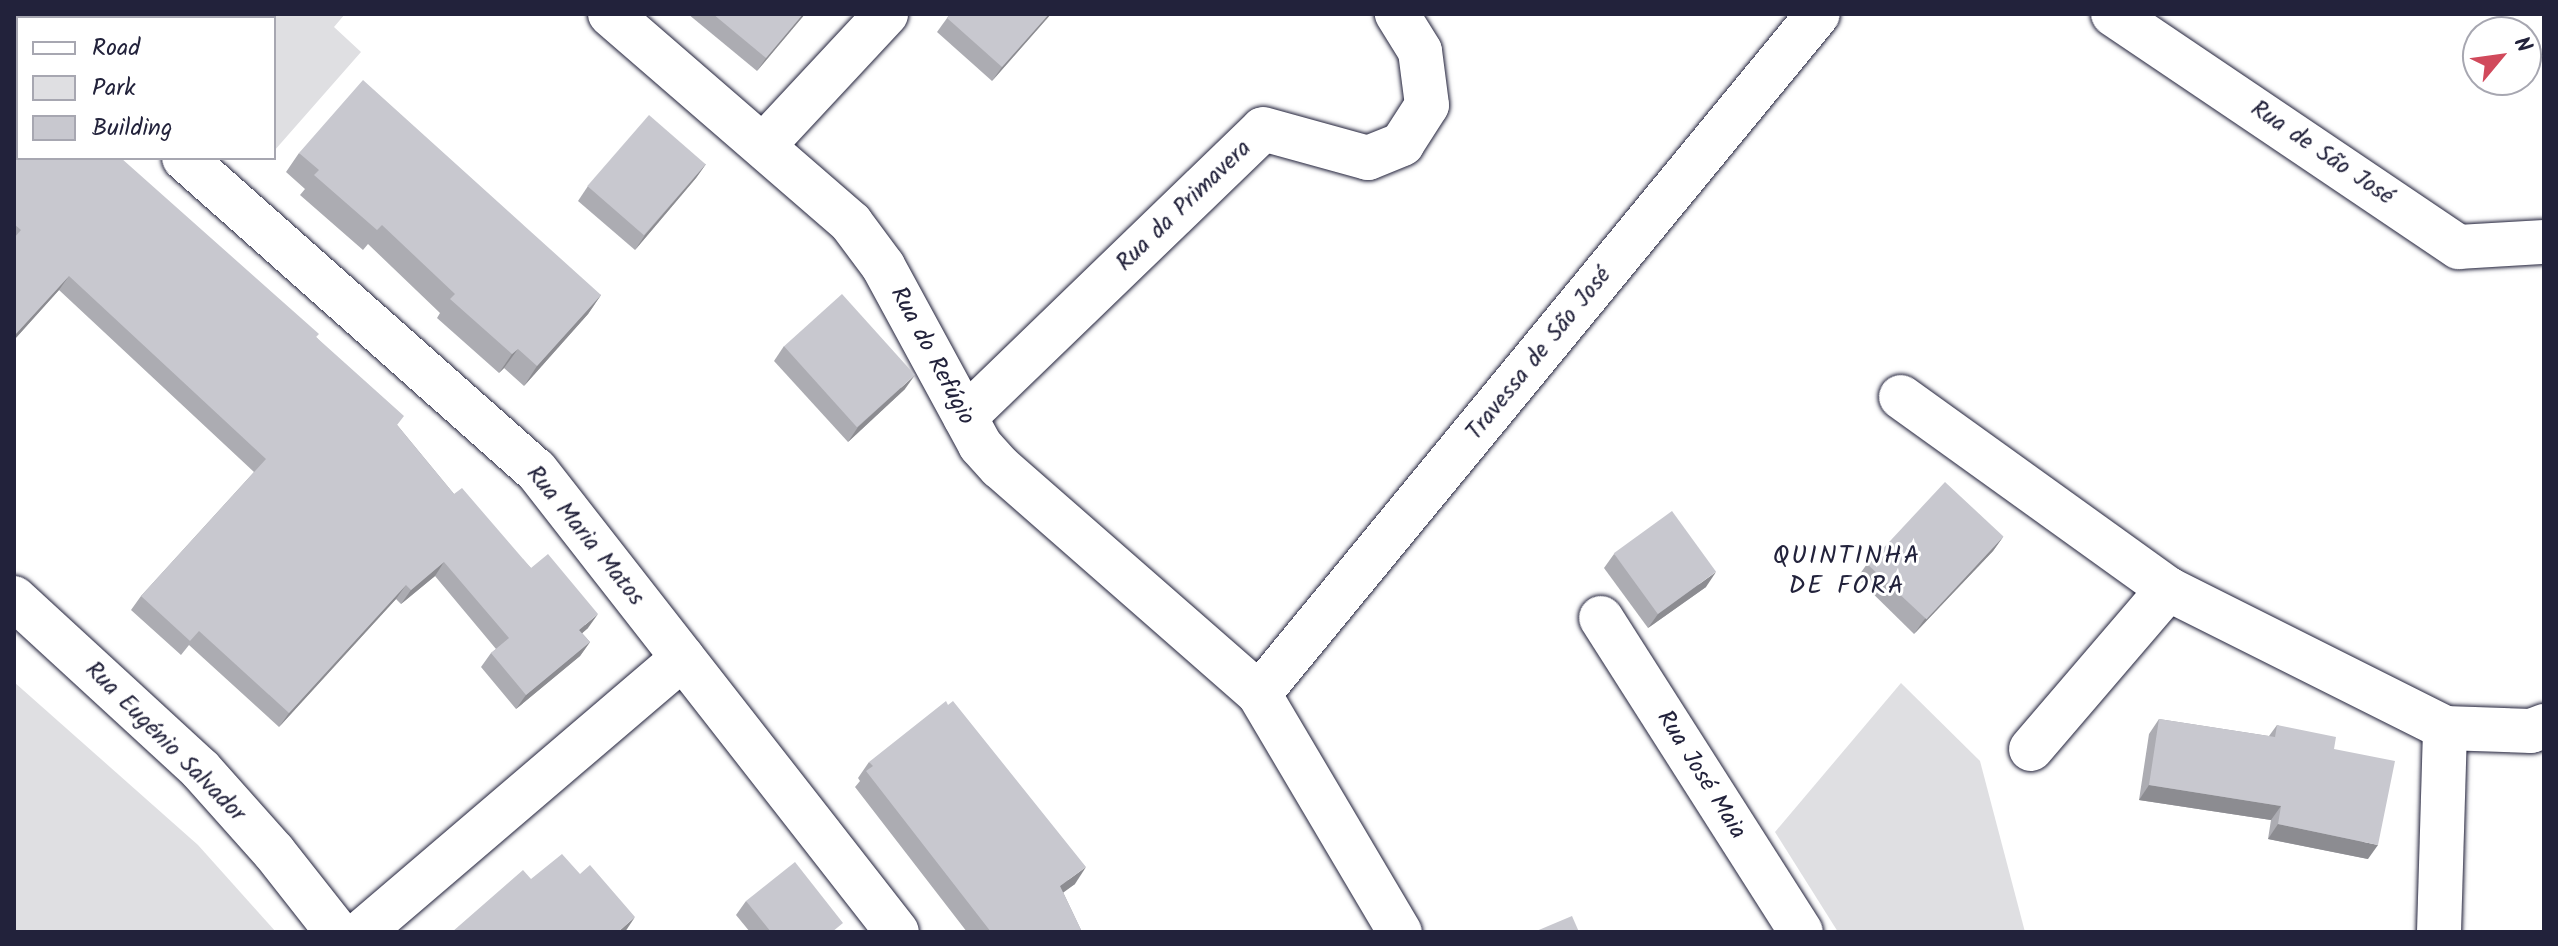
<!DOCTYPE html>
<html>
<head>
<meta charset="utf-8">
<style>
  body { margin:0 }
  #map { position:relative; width:2558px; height:946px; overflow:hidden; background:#fff; font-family:Kalam,sans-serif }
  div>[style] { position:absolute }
  .green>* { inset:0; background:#dfdfe2 }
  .roads { filter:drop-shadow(0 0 2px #22223b) drop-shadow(0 0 2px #22223b) }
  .street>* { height:44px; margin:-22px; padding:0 22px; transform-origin:22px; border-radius:22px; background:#fff }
  .secondary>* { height:44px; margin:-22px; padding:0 22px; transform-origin:22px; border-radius:22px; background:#fff }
  .wall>* { inset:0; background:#acacb2 }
  .shaded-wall>* { inset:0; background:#8c8c91 }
  .building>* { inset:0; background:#c8c8cf; transform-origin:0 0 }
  span { translate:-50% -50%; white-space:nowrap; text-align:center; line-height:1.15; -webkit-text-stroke:6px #fff; paint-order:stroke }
  .street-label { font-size:24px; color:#22223b }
  .neighbourhood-label { font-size:26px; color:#22223b; letter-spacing:2px }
  .frame { position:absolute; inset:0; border:16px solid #22223b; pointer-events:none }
  .legend { position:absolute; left:16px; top:16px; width:260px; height:144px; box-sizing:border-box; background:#fff; border:2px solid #a7a7b1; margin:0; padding:10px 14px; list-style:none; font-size:24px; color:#22223b }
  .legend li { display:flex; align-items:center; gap:16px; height:40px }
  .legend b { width:40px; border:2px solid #a7a7b1 }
  .north { position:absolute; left:2462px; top:16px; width:80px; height:80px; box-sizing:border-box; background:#fff; border:2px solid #a7a7b1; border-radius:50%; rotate:61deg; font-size:22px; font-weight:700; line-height:32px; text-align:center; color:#22223b }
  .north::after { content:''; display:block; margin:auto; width:28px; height:36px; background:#d1495b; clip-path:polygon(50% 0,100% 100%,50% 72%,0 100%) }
</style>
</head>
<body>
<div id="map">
  <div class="green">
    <i style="clip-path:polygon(232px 14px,345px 14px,334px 27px,361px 52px,274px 151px,274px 18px,228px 18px)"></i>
    <i style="clip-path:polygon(14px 682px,198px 845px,276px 932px,14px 932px)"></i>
    <i style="clip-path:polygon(1901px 683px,1980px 761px,2025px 932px,1838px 932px,1775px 832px)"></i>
  </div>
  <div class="roads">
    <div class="street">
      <i style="left:21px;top:14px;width:6px;rotate:39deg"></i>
      <i style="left:610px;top:14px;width:319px;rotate:40.9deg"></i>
      <i style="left:851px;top:223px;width:54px;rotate:53.3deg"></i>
      <i style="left:883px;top:266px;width:204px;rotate:61.5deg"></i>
      <i style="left:980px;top:445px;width:30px;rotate:48deg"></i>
      <i style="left:1000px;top:467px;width:344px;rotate:41.2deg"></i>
      <i style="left:1259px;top:694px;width:277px;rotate:59.4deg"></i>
      <i style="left:2113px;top:14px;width:417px;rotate:34deg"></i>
      <i style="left:2459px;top:247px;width:85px;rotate:-3.4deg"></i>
      <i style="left:764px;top:145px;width:179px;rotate:-47deg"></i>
      <i style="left:184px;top:158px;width:470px;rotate:41.6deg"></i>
      <i style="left:536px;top:470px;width:586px;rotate:52deg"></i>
      <i style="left:1901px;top:397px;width:329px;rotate:35.7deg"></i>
      <i style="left:2168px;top:589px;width:310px;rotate:26.6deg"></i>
      <i style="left:2445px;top:728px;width:86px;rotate:2deg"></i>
      <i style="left:2531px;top:731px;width:14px;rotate:-21deg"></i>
      <i style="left:965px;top:417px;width:414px;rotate:-44deg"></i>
      <i style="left:1263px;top:129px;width:109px;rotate:15.4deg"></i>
      <i style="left:1368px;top:158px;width:37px;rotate:-22deg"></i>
      <i style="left:1402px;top:144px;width:46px;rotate:-57.3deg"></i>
      <i style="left:1427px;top:105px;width:54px;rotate:-97.4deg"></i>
      <i style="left:1420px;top:51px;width:44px;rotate:-121.9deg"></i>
      <i style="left:1601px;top:618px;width:372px;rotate:57.5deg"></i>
      <i style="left:1259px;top:694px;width:880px;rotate:-50.58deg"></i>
      <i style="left:2031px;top:749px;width:211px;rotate:-49.4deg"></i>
      <i style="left:362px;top:932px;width:422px;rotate:-40.5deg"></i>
      <i style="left:2439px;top:932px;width:204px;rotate:-88.3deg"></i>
    </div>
    <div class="secondary">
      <i style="left:14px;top:598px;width:253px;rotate:42.6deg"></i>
      <i style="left:200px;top:769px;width:111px;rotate:48.3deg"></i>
      <i style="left:274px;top:852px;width:102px;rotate:51.8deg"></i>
    </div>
  </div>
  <div class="wall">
    <i style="clip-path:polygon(688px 14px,805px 14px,757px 71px)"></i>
    <i style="clip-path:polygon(950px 14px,1051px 14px,992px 81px,937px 32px)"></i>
    <i style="clip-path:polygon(14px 63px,317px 338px,398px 426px,454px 494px,531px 568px,588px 628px,582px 633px,590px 642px,580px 656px,516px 709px,481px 667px,491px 653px,496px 649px,435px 576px,401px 604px,396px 599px,279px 727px,189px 645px,181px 655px,131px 610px,141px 596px,254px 472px,59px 290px,14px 340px)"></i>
    <i style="clip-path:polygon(299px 153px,601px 295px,588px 314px,524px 386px,504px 368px,499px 373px,437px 318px,440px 313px,368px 244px,363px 250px,300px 195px,305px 189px,286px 172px)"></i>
    <i style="clip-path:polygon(706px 164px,696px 178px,635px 250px,578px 201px,588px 186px)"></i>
    <i style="clip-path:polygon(784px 346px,905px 389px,848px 442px,774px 361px)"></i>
    <i style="clip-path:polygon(2003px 537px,1993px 551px,1914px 634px,1857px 578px,1867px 564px)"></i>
    <i style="clip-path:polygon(1614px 554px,1706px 587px,1648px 628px,1604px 568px)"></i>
    <i style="clip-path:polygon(2159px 719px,2269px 736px,2277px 725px,2334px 749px,2368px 859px,2268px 839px,2271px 820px,2139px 800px,2149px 734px)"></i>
    <i style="clip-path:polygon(869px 762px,1075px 884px,1063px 892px,1082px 932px,967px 932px,855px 787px,860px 781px,858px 778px)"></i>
    <i style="clip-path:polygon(746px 901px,836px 932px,750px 932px,736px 915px)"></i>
  </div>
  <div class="shaded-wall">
    <i style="clip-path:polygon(803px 14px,805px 14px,757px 71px,766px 58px)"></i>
    <i style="clip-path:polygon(1049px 14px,1051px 14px,992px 81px,1002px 67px)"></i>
    <i style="clip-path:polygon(706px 164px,696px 178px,635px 250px,645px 235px)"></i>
    <i style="clip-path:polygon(69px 276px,59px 290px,14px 340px,14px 336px)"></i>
    <i style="clip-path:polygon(601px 295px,588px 314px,524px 386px,537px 366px)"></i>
    <i style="clip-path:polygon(518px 349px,504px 368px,499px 373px,512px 354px)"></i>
    <i style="clip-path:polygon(915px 375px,905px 389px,848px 442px,858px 427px)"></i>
    <i style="clip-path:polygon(2003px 537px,1993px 551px,1914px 634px,1924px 620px)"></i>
    <i style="clip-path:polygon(444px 562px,435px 576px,401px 604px,411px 590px)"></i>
    <i style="clip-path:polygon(1716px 572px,1706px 587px,1648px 628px,1658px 614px)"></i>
    <i style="clip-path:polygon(406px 585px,396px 599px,279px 727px,289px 713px)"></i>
    <i style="clip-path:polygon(598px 614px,588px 628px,570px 644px,579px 630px)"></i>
    <i style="clip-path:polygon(590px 642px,580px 656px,516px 709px,526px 695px)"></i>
    <i style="clip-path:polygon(2149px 785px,2281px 806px,2271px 820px,2139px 800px)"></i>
    <i style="clip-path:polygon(2278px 824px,2378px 845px,2368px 859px,2268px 839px)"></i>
    <i style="clip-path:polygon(1086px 867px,1075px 884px,1049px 903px,1060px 886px)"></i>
    <i style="clip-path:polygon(635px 917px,625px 932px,618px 932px)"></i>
  </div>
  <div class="building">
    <i style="clip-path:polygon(713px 14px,803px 14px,766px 58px)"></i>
    <i style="clip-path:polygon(950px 14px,1049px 14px,1002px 67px,947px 18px)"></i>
    <i style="clip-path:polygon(14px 63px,18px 66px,18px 158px,121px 158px,319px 334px,316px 337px,404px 416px,397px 425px,454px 494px,462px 488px,531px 568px,548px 554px,598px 614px,579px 630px,590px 642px,526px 695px,491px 653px,509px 638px,444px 562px,411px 590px,406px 585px,289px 713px,199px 631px,190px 641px,141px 596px,266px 459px,69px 276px,14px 336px,14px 238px,21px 230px,14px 224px)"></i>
    <i style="clip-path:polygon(363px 80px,601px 295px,537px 366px,518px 349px,512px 354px,450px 299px,455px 294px,382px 225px,377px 230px,314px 175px,319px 170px,299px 153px)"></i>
    <i style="left:649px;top:115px;width:75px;height:94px;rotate:41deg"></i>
    <i style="left:842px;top:294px;width:109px;height:78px;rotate:48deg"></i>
    <i style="left:1945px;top:482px;width:80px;height:113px;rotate:43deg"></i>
    <i style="left:1672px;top:511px;width:75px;height:72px;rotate:54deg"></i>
    <i style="clip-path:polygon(946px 701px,948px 705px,953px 701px,1086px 867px,1060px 886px,1082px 932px,991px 932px,866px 771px,873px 766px,869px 762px)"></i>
    <i style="clip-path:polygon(2159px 719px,2275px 737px,2277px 725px,2336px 737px,2334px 749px,2395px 761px,2378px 845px,2278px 824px,2281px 806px,2149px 785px)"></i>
    <i style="clip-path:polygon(562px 854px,580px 874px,590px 865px,635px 917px,618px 932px,452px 932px,523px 870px,531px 879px)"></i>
    <i style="clip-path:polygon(795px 862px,843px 923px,832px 932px,771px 932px,746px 901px)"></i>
    <i style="clip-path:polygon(1572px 916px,1579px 932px,1534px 932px)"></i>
  </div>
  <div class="street-label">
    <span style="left:2322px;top:153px;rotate:34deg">Rua de São José</span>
    <span style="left:1184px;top:206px;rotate:-44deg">Rua da Primavera</span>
    <span style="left:1539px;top:354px;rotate:-51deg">Travessa de São José</span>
    <span style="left:932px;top:356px;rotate:62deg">Rua do Refúgio</span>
    <span style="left:585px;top:536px;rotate:51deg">Rua Maria Matos</span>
    <span style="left:165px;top:742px;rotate:45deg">Rua Eugénio Salvador</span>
    <span style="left:1701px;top:775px;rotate:58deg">Rua José Maia</span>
  </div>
  <div class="neighbourhood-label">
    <span style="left:1847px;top:572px">QUINTINHA<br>DE FORA</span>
  </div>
  <div class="frame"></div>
  <ul class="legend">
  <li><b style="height:10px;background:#fff"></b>Road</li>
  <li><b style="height:22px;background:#dfdfe2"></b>Park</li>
  <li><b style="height:22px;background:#c8c8cf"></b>Building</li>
  </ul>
  <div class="north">N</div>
</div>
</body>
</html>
